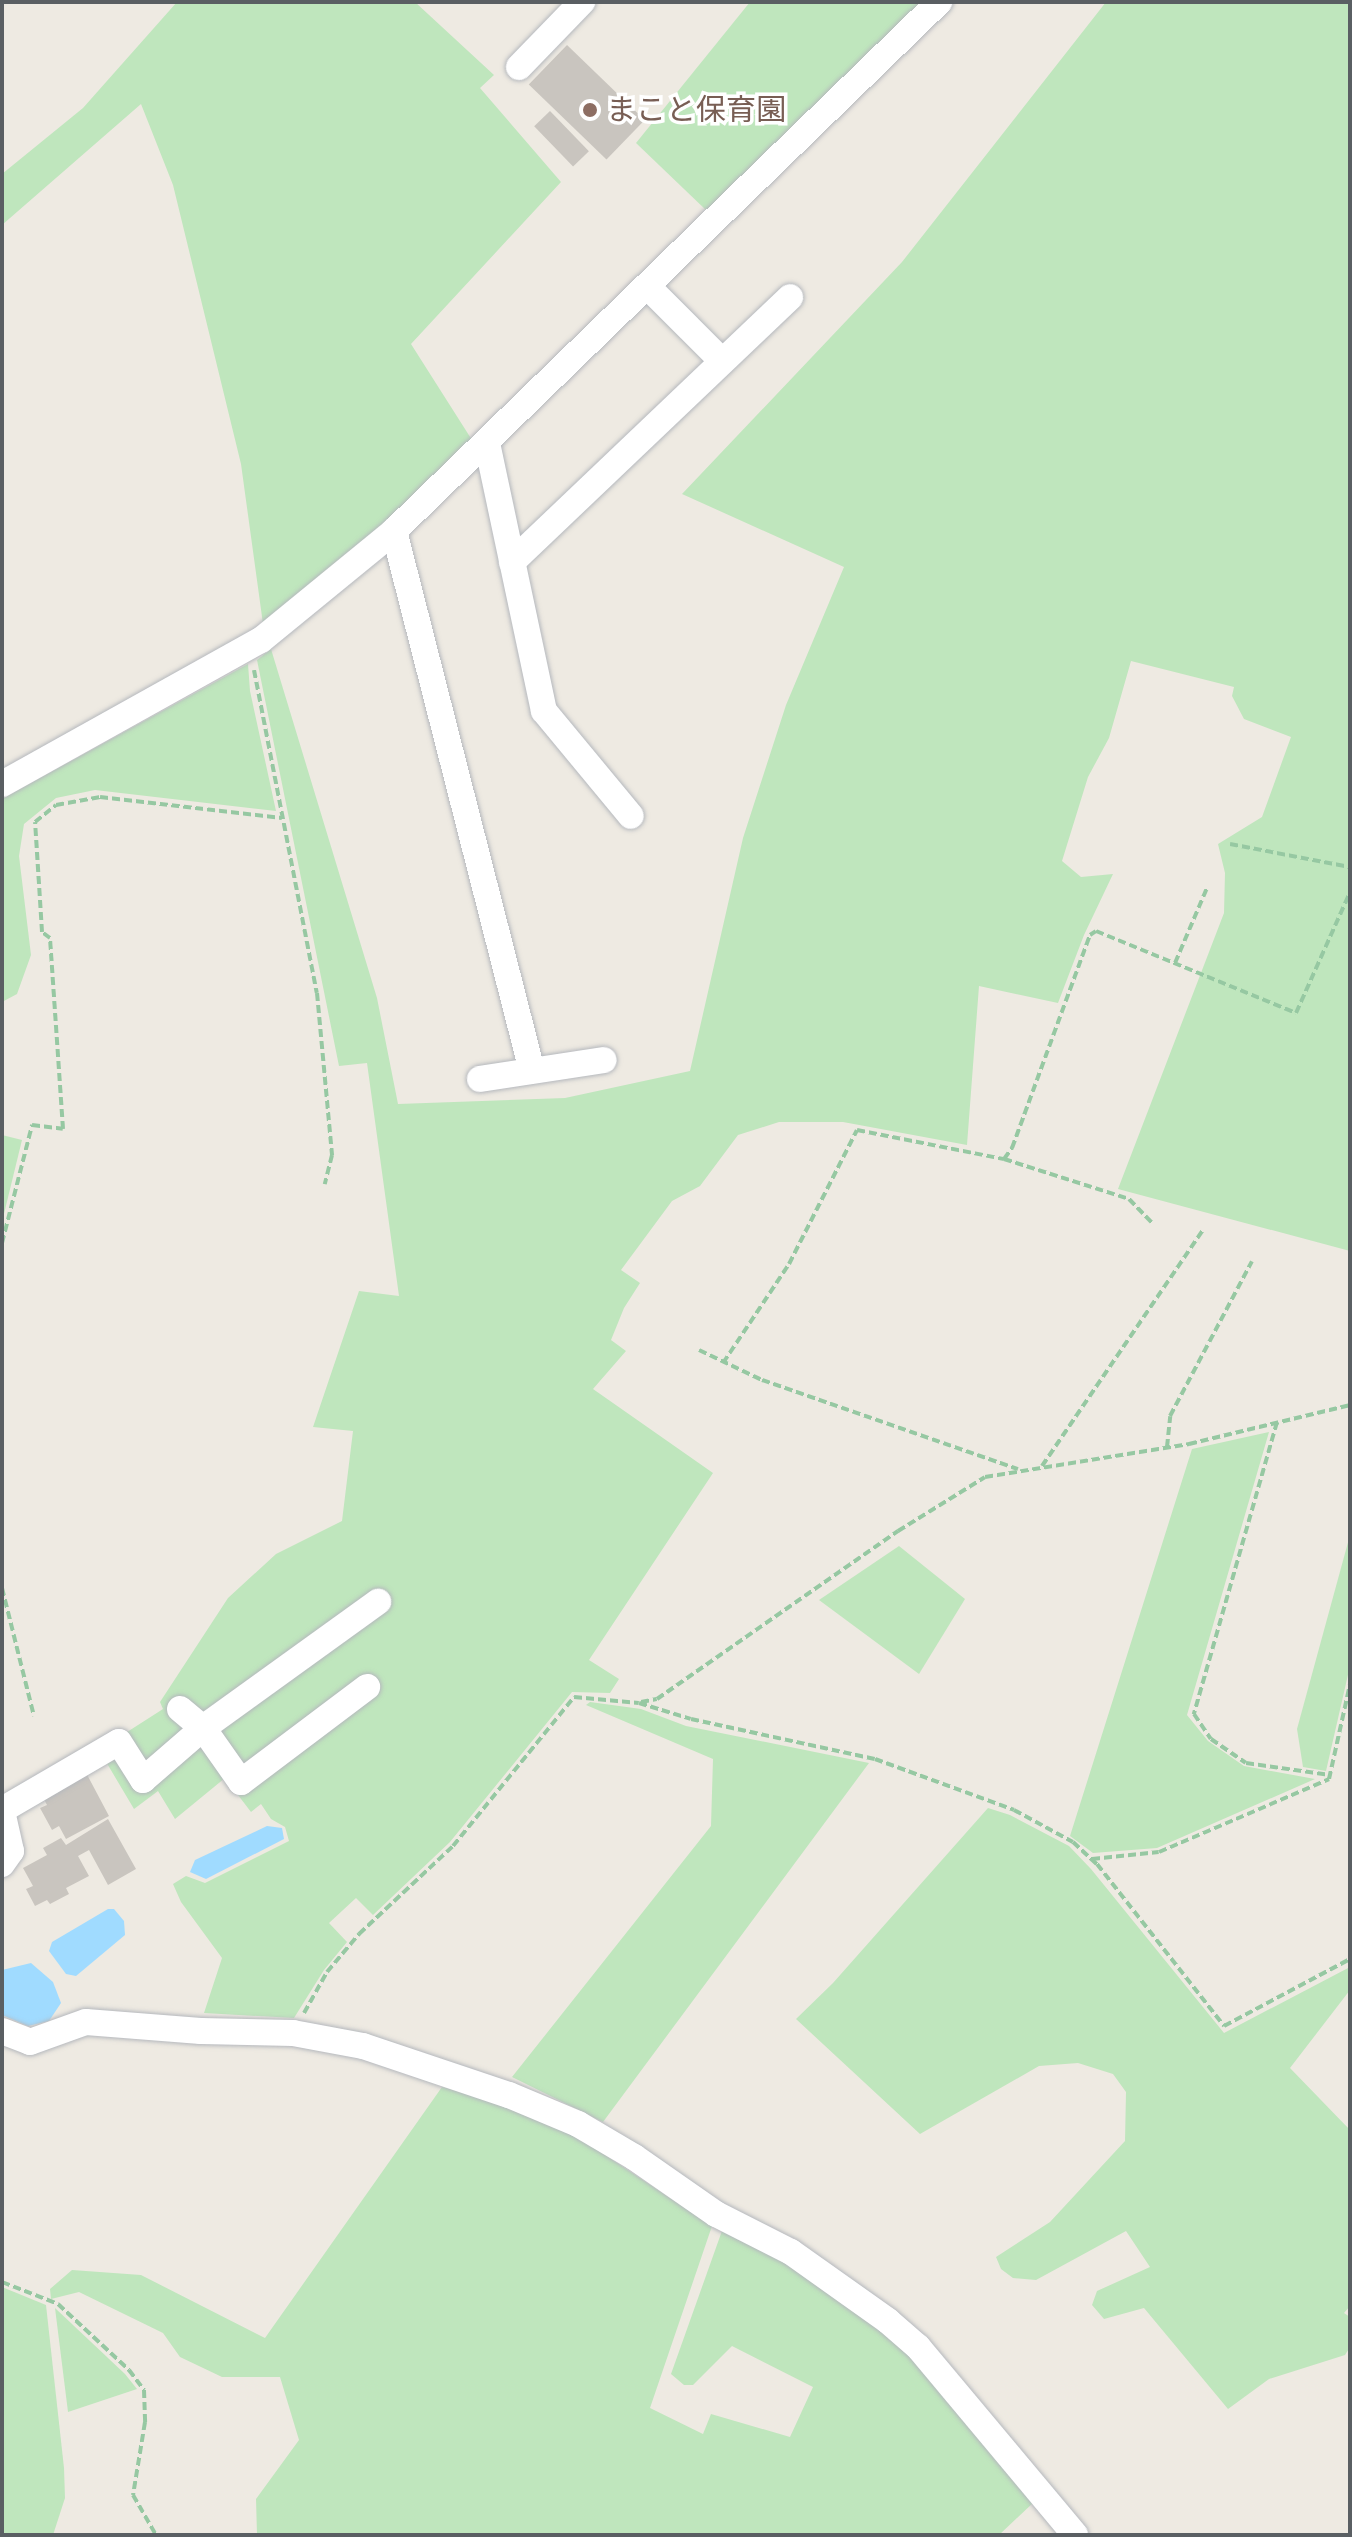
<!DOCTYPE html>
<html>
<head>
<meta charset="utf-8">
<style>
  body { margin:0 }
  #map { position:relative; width:1352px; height:2537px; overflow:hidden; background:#eeeae2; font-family:Jost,"Noto Sans JP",sans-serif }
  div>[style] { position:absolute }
  .green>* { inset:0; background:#bfe6bd }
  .water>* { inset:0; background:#a0dbff }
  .building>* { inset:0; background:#c9c5bf; transform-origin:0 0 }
  .path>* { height:4px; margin-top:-2px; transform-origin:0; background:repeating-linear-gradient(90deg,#96c8a2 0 8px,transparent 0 12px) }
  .roads { filter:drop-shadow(0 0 2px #b5b8bd) drop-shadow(0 0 2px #b5b8bd) }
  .minor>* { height:26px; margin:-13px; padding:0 13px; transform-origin:13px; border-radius:13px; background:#fff }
  .dots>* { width:22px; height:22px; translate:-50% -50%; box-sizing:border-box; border:4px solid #fff; border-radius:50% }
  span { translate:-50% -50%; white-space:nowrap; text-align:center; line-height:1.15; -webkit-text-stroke:7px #fff; paint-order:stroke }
  .education-label { font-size:30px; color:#785e54 }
  .left { translate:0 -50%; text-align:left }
  .frame { position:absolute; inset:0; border:4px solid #5a5f63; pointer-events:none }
</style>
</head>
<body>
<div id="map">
  <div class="green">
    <i style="clip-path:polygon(177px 2px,415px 2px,494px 75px,480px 88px,561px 182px,411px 344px,472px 440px,386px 524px,263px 624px,241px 464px,173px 185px,141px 104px,2px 225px,2px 174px,83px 108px)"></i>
    <i style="clip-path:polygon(750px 2px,925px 2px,708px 212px,636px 143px)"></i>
    <i style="clip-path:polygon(1106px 2px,1350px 2px,1350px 1251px,1118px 1189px,1224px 913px,1225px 873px,1218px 844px,1262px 817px,1291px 737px,1244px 719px,1232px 696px,1234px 687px,1131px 661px,1109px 738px,1088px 777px,1062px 861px,1081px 877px,1113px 874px,1084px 935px,1058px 1003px,979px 986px,967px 1145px,843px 1122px,779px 1122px,738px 1135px,700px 1186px,672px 1201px,621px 1270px,640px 1283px,624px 1308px,611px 1340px,626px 1351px,593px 1389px,713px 1473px,589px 1660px,619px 1679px,610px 1693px,572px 1692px,450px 1842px,373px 1915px,356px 1898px,329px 1923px,347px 1942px,324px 1970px,294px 2018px,204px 2013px,222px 1958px,181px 1902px,173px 1884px,186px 1876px,205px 1883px,289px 1841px,285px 1827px,271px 1819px,261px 1804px,251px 1812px,225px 1778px,175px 1819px,158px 1791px,134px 1809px,99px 1750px,163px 1709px,160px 1702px,228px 1598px,276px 1554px,342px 1521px,353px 1431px,313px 1427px,359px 1291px,399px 1296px,367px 1063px,339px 1066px,257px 660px,271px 649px,377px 998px,398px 1104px,565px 1098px,690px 1071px,743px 838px,786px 705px,844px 567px,682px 494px,902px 262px)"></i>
    <i style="clip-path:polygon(248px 664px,250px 691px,276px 811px,95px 790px,56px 798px,24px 824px,19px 856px,31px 955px,17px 994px,2px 1002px,2px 799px)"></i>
    <i style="clip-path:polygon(2px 1135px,22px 1140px,2px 1222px)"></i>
    <i style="clip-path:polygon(1269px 1432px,1187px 1715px,1208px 1741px,1244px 1766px,1315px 1779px,1157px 1848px,1093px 1853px,1070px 1836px,1192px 1449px)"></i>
    <i style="clip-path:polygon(1350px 1535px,1350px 1666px,1326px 1771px,1303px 1767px,1297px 1729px)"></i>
    <i style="clip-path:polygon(899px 1546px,965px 1599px,919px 1674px,819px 1600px)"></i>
    <i style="clip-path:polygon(590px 1702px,641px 1709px,686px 1726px,869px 1763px,603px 2122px,512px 2077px,711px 1826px,713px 1759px,586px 1705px)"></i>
    <i style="clip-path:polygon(988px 1808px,1010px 1815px,1069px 1846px,1091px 1869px,1224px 2033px,1350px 1967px,1350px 1990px,1290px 2068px,1350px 2130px,1350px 2306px,1344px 2313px,1350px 2317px,1350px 2347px,1345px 2355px,1269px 2379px,1228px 2409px,1144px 2308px,1104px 2319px,1092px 2305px,1097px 2291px,1150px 2267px,1126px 2231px,1036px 2280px,1013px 2278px,1001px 2269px,996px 2257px,1050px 2222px,1125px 2141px,1126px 2092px,1113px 2074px,1078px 2063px,1039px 2066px,920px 2134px,796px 2019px,833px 1983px)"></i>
    <i style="clip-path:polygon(442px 2087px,506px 2104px,584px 2141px,712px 2226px,650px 2408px,703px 2434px,711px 2414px,790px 2437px,813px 2387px,732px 2346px,693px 2385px,684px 2385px,671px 2374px,723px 2228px,785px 2258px,912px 2354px,1033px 2503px,999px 2535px,257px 2535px,256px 2499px,299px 2440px,280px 2377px,222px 2377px,180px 2357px,163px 2333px,79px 2292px,51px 2299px,50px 2289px,72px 2270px,141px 2275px,265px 2338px)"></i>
    <i style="clip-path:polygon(2px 2287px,46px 2305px,64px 2468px,65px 2498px,53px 2535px,2px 2535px)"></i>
    <i style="clip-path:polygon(55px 2308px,125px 2374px,137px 2389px,68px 2412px)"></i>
  </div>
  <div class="water">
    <i style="clip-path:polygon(267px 1826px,282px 1828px,284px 1839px,206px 1879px,190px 1872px,195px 1860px)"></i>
    <i style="clip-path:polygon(108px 1909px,114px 1909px,124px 1921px,125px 1935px,76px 1976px,66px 1974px,49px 1951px,52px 1942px)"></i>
    <i style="clip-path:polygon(31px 1963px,53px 1982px,61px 2003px,49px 2021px,28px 2026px,2px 2015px,2px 1970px)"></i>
  </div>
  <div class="building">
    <i style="left:567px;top:45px;width:108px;height:55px;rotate:44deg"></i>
    <i style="left:550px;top:111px;width:56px;height:22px;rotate:46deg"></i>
    <i style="clip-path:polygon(83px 1767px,109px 1816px,66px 1839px,59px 1826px,52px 1830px,40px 1808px,47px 1805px,39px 1790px)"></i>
    <i style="clip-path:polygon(108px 1819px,136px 1869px,108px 1885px,89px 1850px,78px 1856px,89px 1876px,66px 1888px,69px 1894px,50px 1904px,47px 1900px,35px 1906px,26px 1889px,33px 1886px,23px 1868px,47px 1855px,43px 1848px,61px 1838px,66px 1845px)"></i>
  </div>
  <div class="path">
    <i style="left:254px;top:670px;width:329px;rotate:79deg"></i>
    <i style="left:317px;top:993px;width:163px;rotate:84.7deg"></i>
    <i style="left:332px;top:1155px;width:30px;rotate:104deg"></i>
    <i style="left:1230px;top:844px;width:122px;rotate:10.9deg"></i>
    <i style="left:1175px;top:963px;width:82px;rotate:-66.9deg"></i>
    <i style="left:1004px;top:1159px;width:14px;rotate:-54deg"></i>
    <i style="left:1012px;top:1148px;width:227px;rotate:-69.9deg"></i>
    <i style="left:1090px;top:935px;width:7px;rotate:-34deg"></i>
    <i style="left:1096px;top:931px;width:216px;rotate:22.3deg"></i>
    <i style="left:1296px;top:1013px;width:133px;rotate:-65.9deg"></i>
    <i style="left:2px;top:1243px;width:122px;rotate:-75.7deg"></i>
    <i style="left:32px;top:1125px;width:31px;rotate:7deg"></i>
    <i style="left:63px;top:1129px;width:191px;rotate:-93.9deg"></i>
    <i style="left:50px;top:938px;width:10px;rotate:-143deg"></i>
    <i style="left:42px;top:932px;width:110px;rotate:-93.6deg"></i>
    <i style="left:35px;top:822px;width:27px;rotate:-39deg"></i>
    <i style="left:56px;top:805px;width:45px;rotate:-10.3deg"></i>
    <i style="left:100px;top:797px;width:183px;rotate:6.6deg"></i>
    <i style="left:699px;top:1350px;width:70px;rotate:25.5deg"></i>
    <i style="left:762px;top:1380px;width:271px;rotate:19.2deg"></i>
    <i style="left:723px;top:1363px;width:119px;rotate:-56.3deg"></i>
    <i style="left:789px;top:1264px;width:150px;rotate:-63.1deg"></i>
    <i style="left:857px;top:1130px;width:150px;rotate:11.2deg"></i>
    <i style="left:1004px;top:1159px;width:131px;rotate:17.7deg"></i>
    <i style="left:1129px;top:1199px;width:35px;rotate:46deg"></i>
    <i style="left:1277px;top:1422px;width:304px;rotate:105.9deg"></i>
    <i style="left:1194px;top:1714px;width:30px;rotate:56deg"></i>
    <i style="left:1211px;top:1739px;width:42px;rotate:34.4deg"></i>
    <i style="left:1246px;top:1763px;width:85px;rotate:8.1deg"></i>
    <i style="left:1167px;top:1447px;width:31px;rotate:-84deg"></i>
    <i style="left:1170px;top:1416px;width:175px;rotate:-62.1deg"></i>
    <i style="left:1042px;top:1466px;width:286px;rotate:-55.7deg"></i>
    <i style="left:2px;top:1588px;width:132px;rotate:76deg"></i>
    <i style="left:641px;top:1702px;width:16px;rotate:-11deg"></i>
    <i style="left:657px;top:1699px;width:294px;rotate:-34.9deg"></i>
    <i style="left:898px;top:1531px;width:102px;rotate:-31.8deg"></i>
    <i style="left:985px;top:1477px;width:207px;rotate:-9.2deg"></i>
    <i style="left:1189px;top:1444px;width:166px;rotate:-13.6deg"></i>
    <i style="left:1092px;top:1859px;width:67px;rotate:-6deg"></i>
    <i style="left:1159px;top:1852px;width:185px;rotate:-23.2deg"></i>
    <i style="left:1329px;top:1779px;width:97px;rotate:-77.5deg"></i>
    <i style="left:304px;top:2013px;width:47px;rotate:-60.7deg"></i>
    <i style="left:327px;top:1972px;width:50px;rotate:-49.9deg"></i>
    <i style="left:359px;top:1934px;width:129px;rotate:-43.1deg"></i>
    <i style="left:453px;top:1846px;width:192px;rotate:-50.9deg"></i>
    <i style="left:574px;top:1697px;width:65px;rotate:5.3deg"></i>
    <i style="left:639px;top:1703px;width:54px;rotate:17.1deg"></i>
    <i style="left:691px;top:1719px;width:188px;rotate:12.3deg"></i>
    <i style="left:875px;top:1759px;width:148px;rotate:20.1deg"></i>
    <i style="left:1014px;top:1810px;width:67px;rotate:28.5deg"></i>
    <i style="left:1073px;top:1842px;width:33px;rotate:43deg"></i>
    <i style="left:1097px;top:1864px;width:206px;rotate:51.9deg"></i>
    <i style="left:1224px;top:2026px;width:143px;rotate:-28deg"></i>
    <i style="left:2px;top:2282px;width:60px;rotate:21.4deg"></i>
    <i style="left:58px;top:2304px;width:97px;rotate:42.9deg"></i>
    <i style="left:129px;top:2370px;width:25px;rotate:53deg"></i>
    <i style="left:144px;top:2390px;width:32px;rotate:88deg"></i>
    <i style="left:145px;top:2422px;width:74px;rotate:99.3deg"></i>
    <i style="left:133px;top:2495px;width:46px;rotate:60.1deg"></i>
  </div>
  <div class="roads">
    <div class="minor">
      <i style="left:519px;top:67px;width:91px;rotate:-45.9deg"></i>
      <i style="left:647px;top:286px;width:106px;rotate:45deg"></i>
      <i style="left:487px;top:443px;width:274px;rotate:78deg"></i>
      <i style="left:544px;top:711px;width:136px;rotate:50.4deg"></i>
      <i style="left:394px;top:531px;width:557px;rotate:75.66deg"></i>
      <i style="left:512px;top:562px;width:384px;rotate:-43.6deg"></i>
      <i style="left:2px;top:784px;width:296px;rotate:-29.1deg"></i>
      <i style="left:261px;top:640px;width:172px;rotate:-39.3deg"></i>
      <i style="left:394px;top:531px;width:760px;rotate:-44.15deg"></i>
      <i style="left:480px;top:1079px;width:125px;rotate:-8.7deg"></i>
      <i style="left:180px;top:1709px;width:30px;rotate:40deg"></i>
      <i style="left:203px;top:1728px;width:66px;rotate:54.9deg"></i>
      <i style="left:241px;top:1782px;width:158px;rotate:-37deg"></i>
      <i style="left:2px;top:1810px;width:135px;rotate:-30.2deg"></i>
      <i style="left:119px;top:1742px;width:45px;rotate:57.7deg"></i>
      <i style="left:143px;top:1780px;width:79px;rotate:-40.9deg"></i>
      <i style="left:203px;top:1728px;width:216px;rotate:-35.8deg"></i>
      <i style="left:2px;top:1811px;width:41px;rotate:77.3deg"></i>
      <i style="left:11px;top:1851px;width:16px;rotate:125deg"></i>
      <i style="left:2px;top:2031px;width:30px;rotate:21deg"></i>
      <i style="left:30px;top:2042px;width:59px;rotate:-19.7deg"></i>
      <i style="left:86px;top:2022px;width:115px;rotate:4.5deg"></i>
      <i style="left:201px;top:2031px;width:92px;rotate:1.2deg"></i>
      <i style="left:293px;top:2033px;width:71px;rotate:10.5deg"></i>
      <i style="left:363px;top:2046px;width:154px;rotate:18.6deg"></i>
      <i style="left:509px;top:2095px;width:75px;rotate:22.8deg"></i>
      <i style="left:578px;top:2124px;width:65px;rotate:30.5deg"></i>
      <i style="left:634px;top:2157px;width:100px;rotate:34.8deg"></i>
      <i style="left:716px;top:2214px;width:84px;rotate:26.9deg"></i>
      <i style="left:791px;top:2252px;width:119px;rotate:35.4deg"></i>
      <i style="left:888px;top:2321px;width:40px;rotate:41deg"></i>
      <i style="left:918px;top:2347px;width:245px;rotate:50.1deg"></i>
    </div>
  </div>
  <div class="dots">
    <i style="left:590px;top:110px;background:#8d6e63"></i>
  </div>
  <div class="education-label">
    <span class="left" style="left:606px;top:110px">まこと保育園</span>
  </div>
  <div class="frame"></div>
</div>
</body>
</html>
